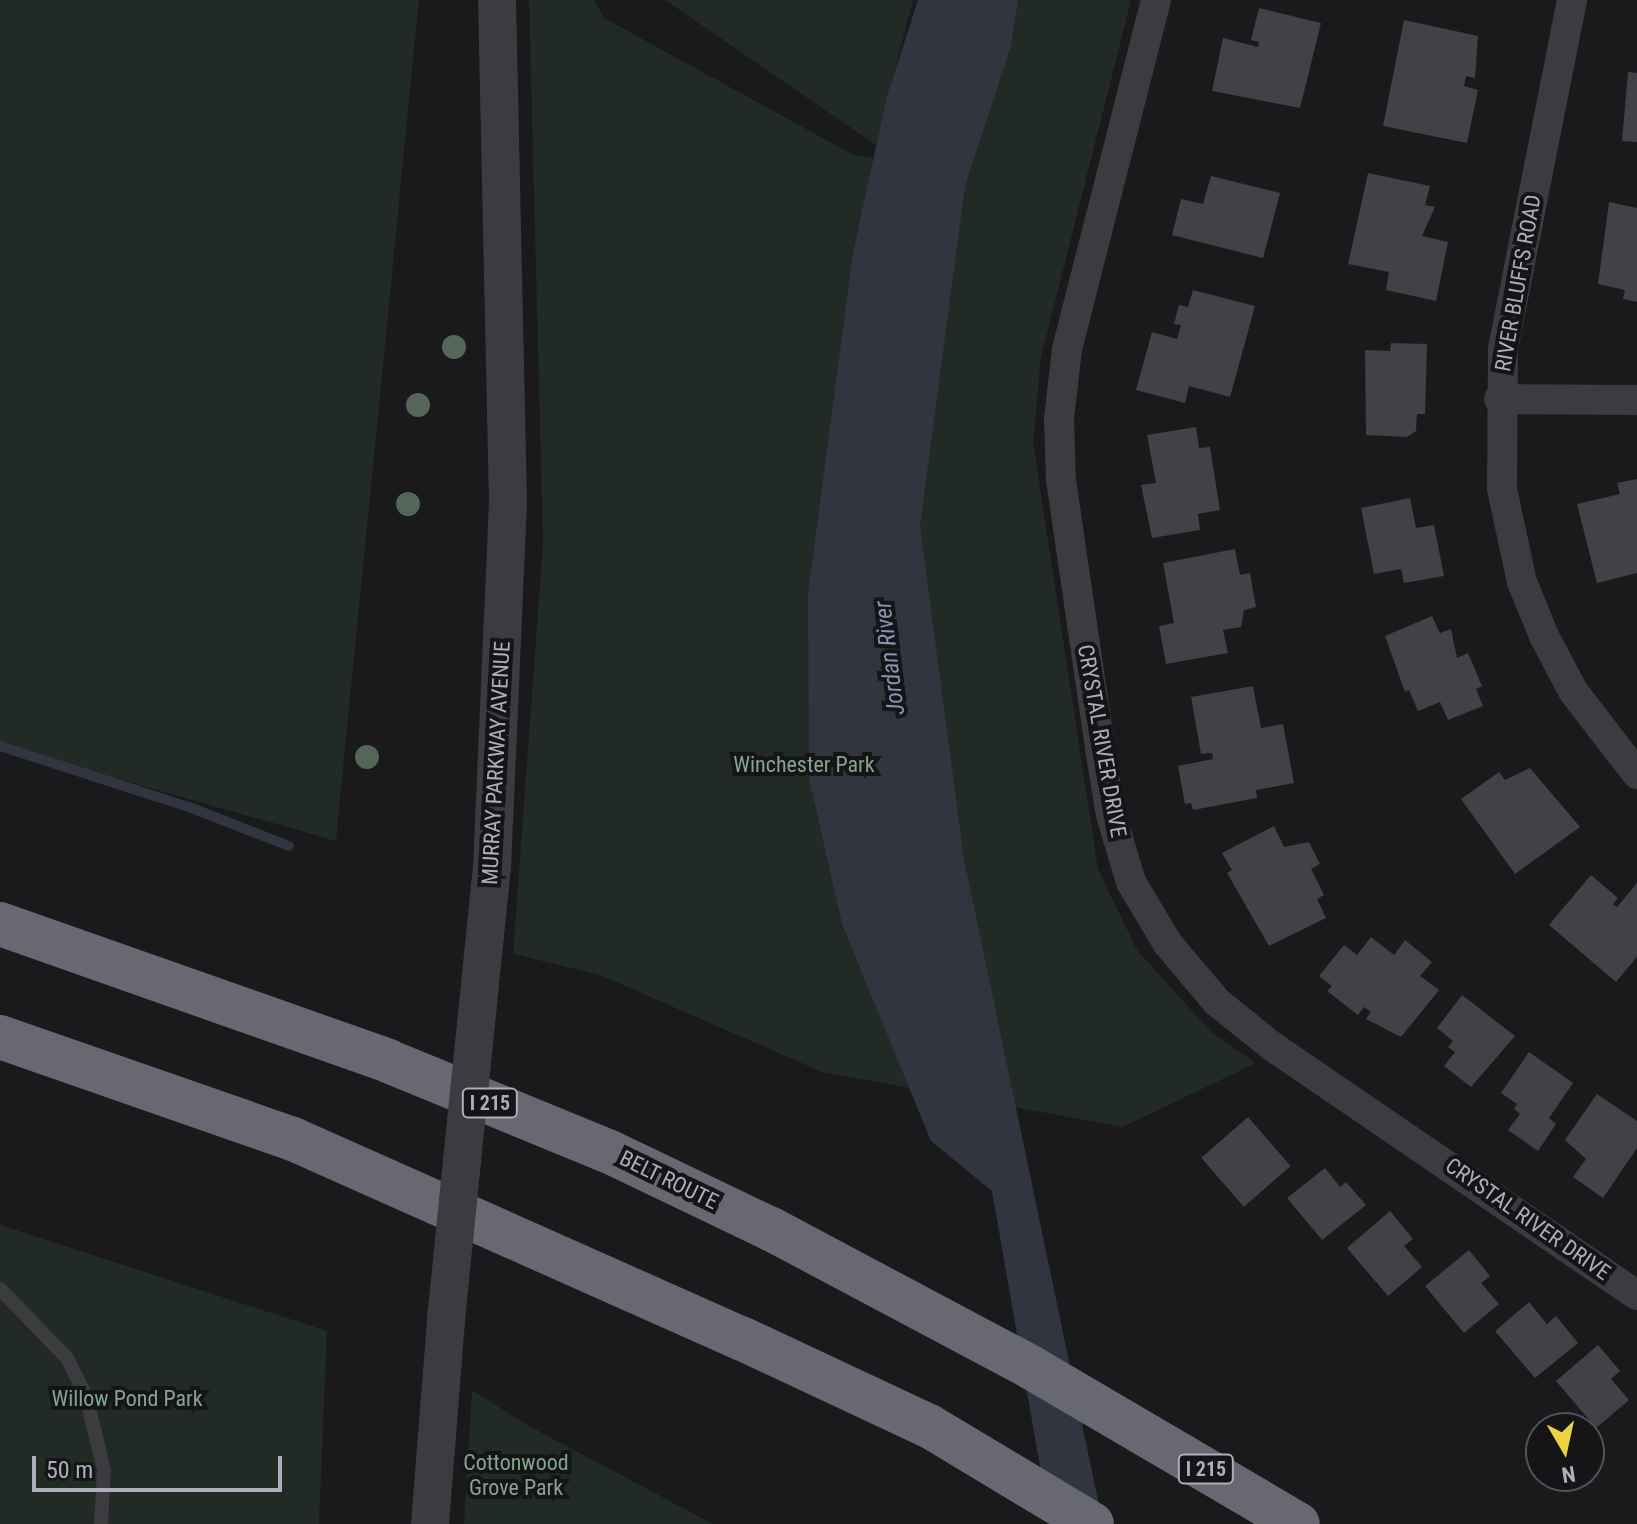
<!DOCTYPE html>
<html>
<head>
<meta charset="utf-8">
<style>
  body { margin:0 }
  #map { position:relative; width:1637px; height:1524px; overflow:hidden; background:#1a191c; font-family:"Roboto Condensed",sans-serif }
  div>[style] { position:absolute }
  .green>* { inset:0; background:#212a24 }
  .water>* { inset:0; background:#30353f }
  .stream>* { height:10px; margin:-5px; padding:0 5px; transform-origin:5px; border-radius:5px; background:#30353f }
  .building>* { inset:0; background:#414246; transform-origin:0 0 }
  .service>* { height:14px; margin:-7px; padding:0 7px; transform-origin:7px; border-radius:7px; background:#3b3b40 }
  .minor>* { height:30px; margin:-15px; padding:0 15px; transform-origin:15px; border-radius:15px; background:#3b3b40 }
  .tertiary>* { height:38px; margin:-19px; padding:0 19px; transform-origin:19px; border-radius:19px; background:#3b3b40 }
  .motorway>* { height:44px; margin:-22px; padding:0 22px; transform-origin:22px; border-radius:22px; background:#676871 }
  .tertiary-bridge>* { height:38px; margin:-19px; padding:0 19px; transform-origin:19px; border-radius:19px; background:#3b3b40 }
  .trees>* { width:24px; height:24px; margin:-12px; border-radius:50%; background:#55655a }
  span { translate:-50% -50%; white-space:nowrap; text-align:center; line-height:1.15; -webkit-text-stroke:8px #151417; paint-order:stroke }
  .shield-label span { padding:2px 6px; background:#151417; border:2px solid; border-radius:6px; -webkit-text-stroke-width:0 }
  .shield-label { font-size:20px; color:#adaebb; font-weight:700 }
  .street-label { font-size:22px; color:#adaebb }
  .park-label { font-size:22px; color:#85a48d }
  .water-label { font-size:24px; color:#8695b4; font-style:italic }
  .north { position:absolute; left:1525px; top:1412px; width:80px; height:80px; box-sizing:border-box; background:#151417; border:2px solid #525259; border-radius:50%; rotate:171deg; font-size:22px; font-weight:700; line-height:32px; text-align:center; color:#adaebb }
  .north::after { content:''; display:block; margin:auto; width:28px; height:36px; background:#ebd342; clip-path:polygon(50% 0,100% 100%,50% 72%,0 100%) }
  .scale { position:absolute; left:32px; top:1456px; width:250px; height:36px; box-sizing:border-box; border:4px solid #adaebb; border-top:0; padding-left:10px; font-size:24px; line-height:28px; white-space:nowrap; color:#adaebb; -webkit-text-stroke:6px #151417; paint-order:stroke }
</style>
</head>
<body>
<div id="map">
  <div class="green">
    <i style="clip-path:polygon(0 0,419px 0,336px 841px,0 745px)"></i>
    <i style="clip-path:polygon(529px 0,594px 0,604px 18px,852px 154px,923px 168px,964px 0,1131px 0,1041px 358px,1033px 442px,1098px 869px,1137px 950px,1212px 1033px,1256px 1063px,1123px 1127px,822px 1072px,600px 975px,513px 954px,543px 543px)"></i>
    <i style="clip-path:polygon(665px 0,913px 0,876px 145px)"></i>
    <i style="clip-path:polygon(0 1225px,327px 1331px,319px 1524px,0 1524px)"></i>
    <i style="clip-path:polygon(472px 1390px,529px 1426px,713px 1524px,464px 1524px)"></i>
  </div>
  <div class="water">
    <i style="clip-path:polygon(918px 0,1018px 0,1011px 46px,965px 186px,920px 526px,964px 859px,1103px 1524px,1050px 1524px,992px 1191px,931px 1141px,842px 924px,809px 778px,808px 593px,853px 253px,887px 96px)"></i>
  </div>
  <div class="stream">
    <i style="left:0;top:746px;width:199px;rotate:17.9deg"></i>
    <i style="left:189px;top:807px;width:107px;rotate:21.3deg"></i>
  </div>
  <div class="building">
    <i style="clip-path:polygon(1259px 8px,1321px 23px,1300px 108px,1212px 91px,1223px 38px,1258px 47px,1259px 42px,1251px 40px)"></i>
    <i style="clip-path:polygon(1404px 20px,1478px 36px,1475px 78px,1466px 76px,1464px 86px,1478px 90px,1467px 143px,1383px 126px)"></i>
    <i style="clip-path:polygon(1628px 72px,1637px 73px,1637px 142px,1622px 141px)"></i>
    <i style="clip-path:polygon(1368px 173px,1430px 186px,1425px 205px,1435px 207px,1422px 236px,1448px 242px,1436px 301px,1386px 290px,1389px 272px,1348px 264px)"></i>
    <i style="clip-path:polygon(1211px 176px,1280px 193px,1263px 258px,1172px 235px,1181px 199px,1203px 204px)"></i>
    <i style="clip-path:polygon(1609px 202px,1637px 208px,1637px 302px,1623px 299px,1625px 290px,1598px 284px)"></i>
    <i style="clip-path:polygon(1193px 290px,1255px 306px,1230px 397px,1189px 386px,1185px 403px,1136px 390px,1152px 332px,1177px 339px,1181px 325px,1174px 324px,1179px 305px,1188px 307px)"></i>
    <i style="clip-path:polygon(1391px 343px,1427px 344px,1425px 414px,1417px 414px,1416px 431px,1407px 437px,1366px 435px,1365px 350px,1390px 351px)"></i>
    <i style="clip-path:polygon(1196px 427px,1199px 448px,1210px 447px,1220px 510px,1198px 514px,1200px 530px,1152px 538px,1141px 485px,1156px 483px,1147px 435px)"></i>
    <i style="clip-path:polygon(1637px 479px,1637px 573px,1597px 583px,1577px 504px,1620px 494px,1617px 483px)"></i>
    <i style="clip-path:polygon(1410px 498px,1416px 528px,1434px 525px,1444px 576px,1404px 583px,1401px 569px,1374px 574px,1361px 508px)"></i>
    <i style="clip-path:polygon(1235px 549px,1240px 575px,1250px 573px,1256px 607px,1244px 610px,1241px 627px,1223px 630px,1228px 653px,1166px 664px,1159px 626px,1174px 623px,1163px 563px)"></i>
    <i style="clip-path:polygon(1432px 616px,1440px 633px,1451px 629px,1457px 658px,1468px 653px,1482px 686px,1476px 689px,1483px 706px,1448px 720px,1440px 702px,1418px 711px,1409px 690px,1405px 692px,1385px 636px)"></i>
    <i style="clip-path:polygon(1253px 686px,1261px 728px,1283px 724px,1294px 783px,1256px 790px,1257px 798px,1193px 810px,1191px 803px,1185px 804px,1178px 766px,1213px 759px,1212px 753px,1201px 754px,1191px 697px)"></i>
    <i style="clip-path:polygon(1530px 768px,1580px 827px,1515px 874px,1461px 799px,1499px 772px,1505px 780px)"></i>
    <i style="clip-path:polygon(1274px 826px,1284px 847px,1309px 842px,1320px 864px,1311px 869px,1324px 895px,1317px 899px,1326px 918px,1269px 946px,1227px 873px,1232px 870px,1222px 853px)"></i>
    <i style="clip-path:polygon(1591px 875px,1618px 898px,1613px 904px,1617px 907px,1637px 883px,1637px 957px,1616px 982px,1549px 925px)"></i>
    <i style="clip-path:polygon(1371px 937px,1394px 955px,1405px 940px,1432px 962px,1420px 976px,1439px 990px,1401px 1037px,1366px 1019px,1371px 1012px,1364px 1007px,1358px 1015px,1327px 991px,1332px 986px,1319px 976px,1344px 945px,1357px 955px)"></i>
    <i style="clip-path:polygon(1462px 995px,1515px 1036px,1471px 1087px,1444px 1066px,1455px 1052px,1448px 1047px,1453px 1041px,1437px 1028px)"></i>
    <i style="clip-path:polygon(1529px 1052px,1573px 1083px,1549px 1118px,1556px 1124px,1538px 1151px,1508px 1130px,1520px 1114px,1514px 1109px,1517px 1104px,1501px 1093px)"></i>
    <i style="clip-path:polygon(1597px 1094px,1637px 1121px,1637px 1148px,1603px 1198px,1573px 1177px,1586px 1159px,1565px 1140px)"></i>
    <i style="left:1248px;top:1117px;width:65px;height:62px;rotate:49deg"></i>
    <i style="clip-path:polygon(1325px 1168px,1340px 1187px,1346px 1182px,1366px 1205px,1322px 1240px,1287px 1198px)"></i>
    <i style="clip-path:polygon(1390px 1211px,1413px 1239px,1404px 1246px,1422px 1267px,1388px 1296px,1347px 1248px)"></i>
    <i style="clip-path:polygon(1469px 1250px,1490px 1276px,1481px 1283px,1499px 1304px,1464px 1333px,1425px 1286px)"></i>
    <i style="clip-path:polygon(1529px 1302px,1547px 1324px,1556px 1316px,1578px 1343px,1535px 1378px,1495px 1331px)"></i>
    <i style="clip-path:polygon(1598px 1345px,1620px 1371px,1611px 1379px,1629px 1400px,1596px 1428px,1556px 1381px)"></i>
  </div>
  <div class="service">
    <i style="left:0;top:1289px;width:96px;rotate:45.8deg"></i>
    <i style="left:67px;top:1358px;width:42px;rotate:63.4deg"></i>
    <i style="left:86px;top:1396px;width:76px;rotate:76.3deg"></i>
    <i style="left:104px;top:1470px;width:54px;rotate:93.2deg"></i>
  </div>
  <div class="minor">
    <i style="left:1156px;top:0;width:361px;rotate:104.3deg"></i>
    <i style="left:1067px;top:350px;width:68px;rotate:96.7deg"></i>
    <i style="left:1059px;top:418px;width:62px;rotate:88.2deg"></i>
    <i style="left:1061px;top:480px;width:271px;rotate:81.7deg"></i>
    <i style="left:1100px;top:748px;width:68px;rotate:80.7deg"></i>
    <i style="left:1111px;top:815px;width:70px;rotate:73.4deg"></i>
    <i style="left:1131px;top:882px;width:72px;rotate:59.2deg"></i>
    <i style="left:1168px;top:944px;width:76px;rotate:49.8deg"></i>
    <i style="left:1217px;top:1002px;width:72px;rotate:38.8deg"></i>
    <i style="left:1273px;top:1047px;width:440px;rotate:34.3deg"></i>
    <i style="left:1572px;top:0;width:356px;rotate:101.2deg"></i>
    <i style="left:1503px;top:349px;width:140px;rotate:90.4deg"></i>
    <i style="left:1502px;top:489px;width:95px;rotate:77.9deg"></i>
    <i style="left:1522px;top:582px;width:58px;rotate:67.8deg"></i>
    <i style="left:1544px;top:636px;width:62px;rotate:62.2deg"></i>
    <i style="left:1573px;top:691px;width:105px;rotate:52.4deg"></i>
    <i style="left:1499px;top:399px;width:138px;rotate:0.4deg"></i>
  </div>
  <div class="tertiary">
    <i style="left:492px;top:868px;width:365px;rotate:-87.5deg"></i>
    <i style="left:508px;top:503px;width:503px;rotate:-91.25deg"></i>
    <i style="left:430px;top:1524px;width:206px;rotate:-85.5deg"></i>
  </div>
  <div class="motorway">
    <i style="left:0;top:924px;width:411px;rotate:19.4deg"></i>
    <i style="left:388px;top:1061px;width:240px;rotate:22.3deg"></i>
    <i style="left:610px;top:1152px;width:178px;rotate:25.6deg"></i>
    <i style="left:771px;top:1229px;width:296px;rotate:28deg"></i>
    <i style="left:1032px;top:1368px;width:308px;rotate:30.4deg"></i>
    <i style="left:0;top:1037px;width:310px;rotate:19.2deg"></i>
    <i style="left:293px;top:1139px;width:492px;rotate:24deg"></i>
    <i style="left:743px;top:1339px;width:205px;rotate:25.1deg"></i>
    <i style="left:929px;top:1426px;width:190px;rotate:31deg"></i>
  </div>
  <div class="tertiary-bridge">
    <i style="left:446px;top:1319px;width:453px;rotate:-84.2deg"></i>
  </div>
  <div class="trees">
    <i style="left:454px;top:347px"></i>
    <i style="left:418px;top:405px"></i>
    <i style="left:408px;top:504px"></i>
    <i style="left:367px;top:757px"></i>
  </div>
  <div class="shield-label">
    <span style="left:490px;top:1103px">I 215</span>
    <span style="left:1206px;top:1469px">I 215</span>
  </div>
  <div class="street-label">
    <span style="left:1518px;top:283px;rotate:-80deg">RIVER BLUFFS ROAD</span>
    <span style="left:1102px;top:741px;rotate:80deg">CRYSTAL RIVER DRIVE</span>
    <span style="left:496px;top:763px;rotate:-87deg">MURRAY PARKWAY AVENUE</span>
    <span style="left:669px;top:1180px;rotate:26deg">BELT ROUTE</span>
    <span style="left:1528px;top:1219px;rotate:35deg">CRYSTAL RIVER DRIVE</span>
  </div>
  <div class="park-label">
    <span style="left:804px;top:765px">Winchester Park</span>
    <span style="left:127px;top:1399px">Willow Pond Park</span>
    <span style="left:516px;top:1475px">Cottonwood<br>Grove Park</span>
  </div>
  <div class="water-label">
    <span style="left:890px;top:658px;rotate:-97deg">Jordan River</span>
  </div>
  <div class="north">N</div>
  <div class="scale">50 m</div>
</div>
</body>
</html>
